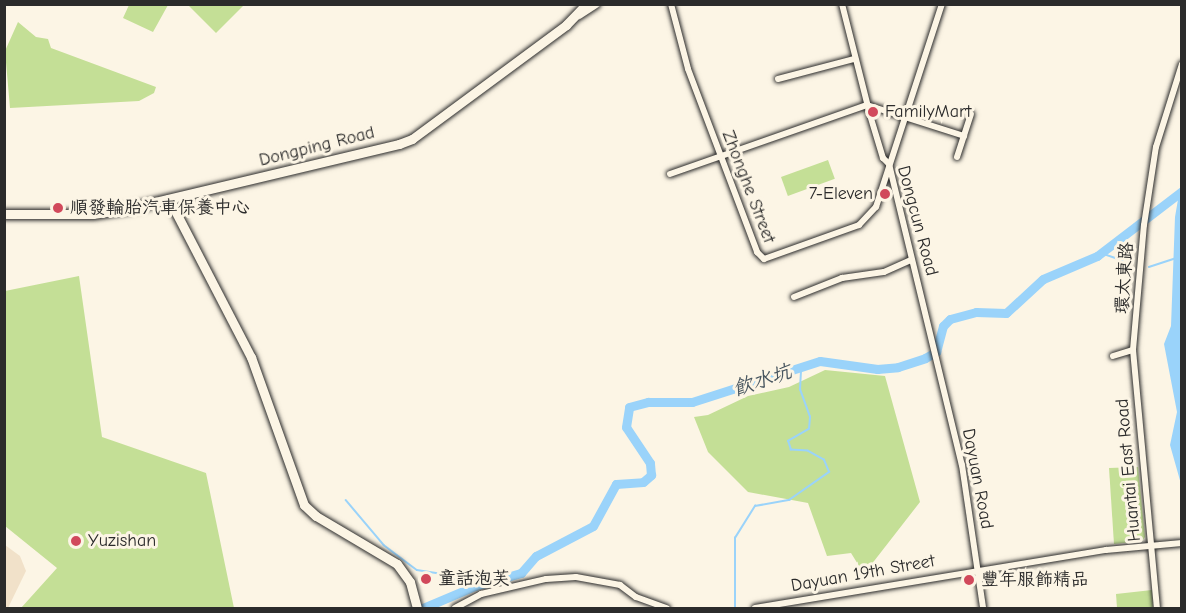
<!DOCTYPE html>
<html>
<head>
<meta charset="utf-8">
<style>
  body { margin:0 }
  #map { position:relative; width:1186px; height:613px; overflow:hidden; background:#fcf5e5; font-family:"Comic Neue","LXGW WenKai TC",sans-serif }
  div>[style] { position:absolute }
  .built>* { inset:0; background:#f1e1c9 }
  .green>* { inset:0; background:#c4df96; transform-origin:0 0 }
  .water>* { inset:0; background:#9ad3fa }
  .stream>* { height:1.5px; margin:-0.75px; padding:0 0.75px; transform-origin:0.75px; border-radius:0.75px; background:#9ad3fa }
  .river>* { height:9px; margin:-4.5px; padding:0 4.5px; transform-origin:4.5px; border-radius:4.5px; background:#9ad3fa }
  .roads { filter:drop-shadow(0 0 2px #2b2b2b) drop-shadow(0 0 2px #2b2b2b) }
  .minor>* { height:6px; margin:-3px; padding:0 3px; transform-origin:3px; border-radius:3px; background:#fcf5e5 }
  .tertiary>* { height:8px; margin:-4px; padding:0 4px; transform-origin:4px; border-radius:4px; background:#fcf5e5 }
  .secondary>* { height:9px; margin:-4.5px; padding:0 4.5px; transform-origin:4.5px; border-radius:4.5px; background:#fcf5e5 }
  .dots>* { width:16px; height:16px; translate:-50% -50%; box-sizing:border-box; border:3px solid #fcf5e5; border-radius:50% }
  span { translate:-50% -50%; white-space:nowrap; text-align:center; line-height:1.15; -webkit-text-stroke:6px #fcf5e5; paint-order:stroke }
  .poi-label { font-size:18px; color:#2b2b2b }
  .left { translate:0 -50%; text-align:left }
  .right { translate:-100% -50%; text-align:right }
  .street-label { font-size:18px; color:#2b2b2b }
  .water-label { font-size:20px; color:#47555f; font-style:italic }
  .frame { position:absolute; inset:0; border:6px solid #2b2b2b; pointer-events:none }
</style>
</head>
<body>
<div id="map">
  <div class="built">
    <i style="clip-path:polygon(5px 545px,20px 556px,26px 571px,8px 608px,5px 608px)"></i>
  </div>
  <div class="green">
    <i style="clip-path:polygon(129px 5px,129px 4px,168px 5px,153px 32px,123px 18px)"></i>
    <i style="clip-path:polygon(188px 5px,244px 5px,216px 33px)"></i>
    <i style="clip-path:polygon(18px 22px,36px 37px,48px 39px,51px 48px,156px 87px,154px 93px,139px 101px,10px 108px,5px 51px)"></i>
    <i style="left:828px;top:160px;width:20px;height:50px;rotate:70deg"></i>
    <i style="clip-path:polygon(79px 276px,102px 437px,206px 473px,234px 608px,21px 608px,57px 568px,5px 526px,5px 291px)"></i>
    <i style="clip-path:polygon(825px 370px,885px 376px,920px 502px,864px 574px,851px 553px,827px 556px,808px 503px,748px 492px,708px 452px,694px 417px,708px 415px,748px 396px,789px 387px)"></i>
    <i style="clip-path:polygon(1138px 467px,1145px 537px,1142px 541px,1114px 544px,1109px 468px)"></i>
    <i style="clip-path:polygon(1152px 590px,1153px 608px,1117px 608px,1116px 594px)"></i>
  </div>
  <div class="water">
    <i style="clip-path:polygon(1181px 182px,1181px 548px,1181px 484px,1170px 445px,1177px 412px,1164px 344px,1171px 326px,1175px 217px)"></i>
  </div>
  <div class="stream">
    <i style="left:1101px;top:253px;width:31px;rotate:19deg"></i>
    <i style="left:1149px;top:267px;width:26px;rotate:-18deg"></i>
    <i style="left:346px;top:500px;width:59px;rotate:49.8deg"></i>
    <i style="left:384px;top:545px;width:41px;rotate:37.1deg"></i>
    <i style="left:417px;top:570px;width:32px;rotate:9deg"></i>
    <i style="left:449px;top:575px;width:24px;rotate:36deg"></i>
    <i style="left:735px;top:608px;width:70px;rotate:-90deg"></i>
    <i style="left:735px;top:538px;width:38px;rotate:-58deg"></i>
    <i style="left:755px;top:506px;width:35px;rotate:-10deg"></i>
    <i style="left:789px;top:500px;width:49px;rotate:-35deg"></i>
    <i style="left:829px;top:472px;width:13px;rotate:-113deg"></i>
    <i style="left:824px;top:460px;width:18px;rotate:-151deg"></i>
    <i style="left:808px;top:451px;width:17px;rotate:-177deg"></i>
    <i style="left:791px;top:450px;width:9px;rotate:-108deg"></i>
    <i style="left:788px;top:441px;width:24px;rotate:-30deg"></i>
    <i style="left:809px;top:429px;width:12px;rotate:-85deg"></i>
    <i style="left:810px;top:417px;width:29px;rotate:-110deg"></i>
    <i style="left:800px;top:390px;width:22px;rotate:-87deg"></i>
  </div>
  <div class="river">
    <i style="left:423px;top:608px;width:56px;rotate:-22.9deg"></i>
    <i style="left:475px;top:586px;width:48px;rotate:-15.8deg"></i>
    <i style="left:521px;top:573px;width:23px;rotate:-49deg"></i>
    <i style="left:536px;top:556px;width:64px;rotate:-27.8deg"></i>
    <i style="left:593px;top:526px;width:48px;rotate:-61.3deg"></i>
    <i style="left:616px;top:484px;width:27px;rotate:-4deg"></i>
    <i style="left:643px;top:482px;width:11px;rotate:-41deg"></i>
    <i style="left:651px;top:475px;width:12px;rotate:-95deg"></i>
    <i style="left:650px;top:463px;width:43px;rotate:-123.7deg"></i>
    <i style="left:626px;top:427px;width:20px;rotate:-81deg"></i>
    <i style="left:629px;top:407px;width:20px;rotate:-15deg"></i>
    <i style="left:648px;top:402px;width:44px"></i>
    <i style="left:692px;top:402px;width:134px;rotate:-17.8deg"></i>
    <i style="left:820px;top:361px;width:58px;rotate:8deg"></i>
    <i style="left:877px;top:369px;width:21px;rotate:-5deg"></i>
    <i style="left:898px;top:367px;width:28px;rotate:-18deg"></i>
    <i style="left:925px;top:358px;width:13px;rotate:-29deg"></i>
    <i style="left:936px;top:352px;width:27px;rotate:-75deg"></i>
    <i style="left:943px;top:326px;width:10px;rotate:-45deg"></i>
    <i style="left:950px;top:319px;width:27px;rotate:-15deg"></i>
    <i style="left:976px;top:312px;width:30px;rotate:2deg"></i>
    <i style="left:1006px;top:313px;width:50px;rotate:-42.6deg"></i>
    <i style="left:1043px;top:279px;width:59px;rotate:-23.1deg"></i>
    <i style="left:1097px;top:256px;width:107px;rotate:-37.4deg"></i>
  </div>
  <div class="roads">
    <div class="minor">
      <i style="left:671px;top:4px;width:67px;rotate:75.3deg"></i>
      <i style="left:688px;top:69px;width:196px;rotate:69.3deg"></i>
      <i style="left:757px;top:252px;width:10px;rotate:45deg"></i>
      <i style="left:764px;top:259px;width:101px;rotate:-19.7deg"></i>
      <i style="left:859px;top:225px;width:25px;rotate:-47deg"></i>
      <i style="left:876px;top:207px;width:213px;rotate:-72deg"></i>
      <i style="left:842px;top:4px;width:114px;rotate:75.8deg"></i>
      <i style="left:870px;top:115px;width:45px;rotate:73.2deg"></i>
      <i style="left:883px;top:158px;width:8px;rotate:45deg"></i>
      <i style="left:889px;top:164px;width:310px;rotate:76.4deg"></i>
      <i style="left:962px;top:465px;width:145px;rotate:81.6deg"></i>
      <i style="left:778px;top:79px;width:79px;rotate:-14.7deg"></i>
      <i style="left:957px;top:157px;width:45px;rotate:-72deg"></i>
      <i style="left:670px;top:174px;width:209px;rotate:-19.3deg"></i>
      <i style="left:867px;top:105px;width:102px;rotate:17.7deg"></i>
      <i style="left:794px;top:297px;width:52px;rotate:-21.6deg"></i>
      <i style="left:842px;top:278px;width:42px;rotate:-8.1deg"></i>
      <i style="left:884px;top:272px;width:30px;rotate:-24deg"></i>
      <i style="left:1133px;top:350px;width:125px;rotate:-85deg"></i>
      <i style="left:1144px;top:225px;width:79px;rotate:-81.3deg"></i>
      <i style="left:1156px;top:147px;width:87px;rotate:-72.6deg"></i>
      <i style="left:1113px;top:356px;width:21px;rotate:-17deg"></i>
      <i style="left:1133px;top:350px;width:259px;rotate:84.7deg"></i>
      <i style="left:455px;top:608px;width:30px;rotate:-28deg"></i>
      <i style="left:481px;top:594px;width:67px;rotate:-13deg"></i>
      <i style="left:546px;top:579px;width:30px;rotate:-4deg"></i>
      <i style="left:576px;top:577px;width:45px;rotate:10.3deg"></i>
      <i style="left:620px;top:585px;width:20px;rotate:37deg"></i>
      <i style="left:636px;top:597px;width:33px;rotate:20deg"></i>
      <i style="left:755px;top:608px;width:356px;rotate:-9.4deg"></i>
      <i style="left:1106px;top:550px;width:76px;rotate:-5.3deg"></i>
    </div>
    <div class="tertiary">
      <i style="left:579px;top:15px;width:20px;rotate:-33deg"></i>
    </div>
    <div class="secondary">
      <i style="left:170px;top:201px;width:176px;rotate:62.6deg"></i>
      <i style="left:251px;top:357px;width:157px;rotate:70.3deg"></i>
      <i style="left:304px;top:505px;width:16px;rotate:43deg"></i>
      <i style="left:316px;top:516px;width:94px;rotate:30.7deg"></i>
      <i style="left:397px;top:564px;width:22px;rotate:54deg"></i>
      <i style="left:410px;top:582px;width:27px;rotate:75deg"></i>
      <i style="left:4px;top:214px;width:89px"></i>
      <i style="left:93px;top:214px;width:37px;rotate:-9deg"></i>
      <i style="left:130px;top:208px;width:277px;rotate:-13.4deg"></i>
      <i style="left:399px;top:144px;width:14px;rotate:-21deg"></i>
      <i style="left:412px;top:139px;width:192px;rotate:-36.5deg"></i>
      <i style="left:566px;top:25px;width:29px;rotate:-46deg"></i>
    </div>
  </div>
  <div class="dots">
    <i style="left:873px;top:112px;background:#d1495b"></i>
    <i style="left:885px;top:194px;background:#d1495b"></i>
    <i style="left:58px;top:208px;background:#d1495b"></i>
    <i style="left:76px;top:541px;background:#d1495b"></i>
    <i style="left:426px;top:579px;background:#d1495b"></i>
    <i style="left:969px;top:580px;background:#d1495b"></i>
  </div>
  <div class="poi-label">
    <span class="left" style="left:885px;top:112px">FamilyMart</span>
    <span class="right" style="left:873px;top:194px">7-Eleven</span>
    <span class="left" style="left:70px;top:208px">順發輪胎汽車保養中心</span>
    <span class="left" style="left:88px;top:541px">Yuzishan</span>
    <span class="left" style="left:438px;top:579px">童話泡芙</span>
    <span class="left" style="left:981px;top:580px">豐年服飾精品</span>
  </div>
  <div class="street-label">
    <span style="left:317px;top:147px;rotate:-14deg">Dongping Road</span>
    <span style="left:748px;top:187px;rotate:69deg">Zhonghe Street</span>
    <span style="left:917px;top:221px;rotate:75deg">Dongcun Road</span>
    <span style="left:1125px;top:278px;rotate:-86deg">環太東路</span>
    <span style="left:1129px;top:470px;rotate:-95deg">Huantai East Road</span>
    <span style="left:977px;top:479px;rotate:79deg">Dayuan Road</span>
    <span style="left:863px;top:574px;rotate:-10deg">Dayuan 19th Street</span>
  </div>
  <div class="water-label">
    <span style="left:762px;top:380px;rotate:-18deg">飲水坑</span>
  </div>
  <div class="frame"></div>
</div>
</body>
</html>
